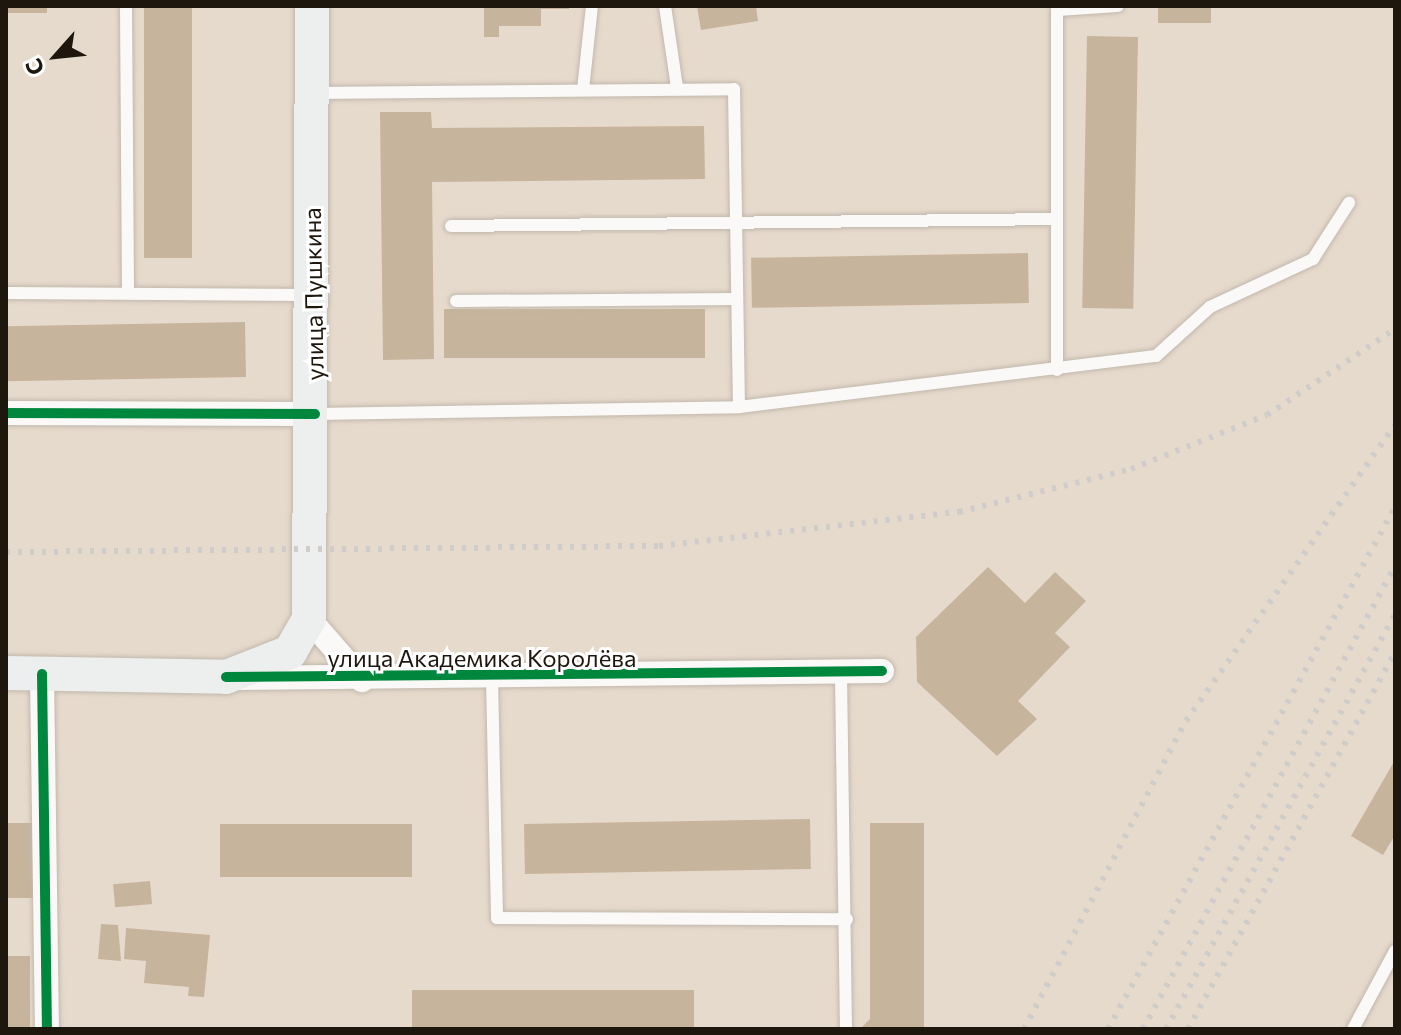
<!DOCTYPE html>
<html>
<head>
<meta charset="utf-8">
<style>
  body { margin:0 }
  #map { position:relative; width:1401px; height:1035px; overflow:hidden; background:#e6dacc; font-family:Commissioner,sans-serif }
  div>[style] { position:absolute }
  .building>* { inset:0; background:#c6b49c; transform-origin:0 0 }
  .roads { filter:drop-shadow(0 0 2px #c1b8ad) drop-shadow(0 0 2px #c1b8ad) }
  .lane>* { height:12px; margin:-6px; padding:0 6px; transform-origin:6px; border-radius:6px; background:#fbf9f7 }
  .street>* { height:24px; margin:-12px; padding:0 12px; transform-origin:12px; border-radius:12px; background:#fbf9f7 }
  .secondary>* { height:34px; margin:-17px; padding:0 17px; transform-origin:17px; border-radius:17px; background:#edeeee }
  .rail>* { height:6px; margin-top:-3px; transform-origin:0; background:repeating-linear-gradient(90deg,#d0ccc9 0 4px,transparent 0 12px) }
  .cycleway>* { height:10px; margin:-5px; padding:0 5px; transform-origin:5px; border-radius:5px; background:#00873e }
  span { translate:-50% -50%; white-space:nowrap; text-align:center; line-height:1.15; -webkit-text-stroke:6px #fff; paint-order:stroke }
  .street-label { font-size:24px; color:#1e170e }
  .frame { position:absolute; inset:0; border:8px solid #1e170e; pointer-events:none }
  .north { position:absolute; left:16px; top:16px; width:80px; height:80px; -webkit-text-stroke:6px #fff; paint-order:stroke; rotate:243deg; font-size:22px; font-weight:700; line-height:32px; text-align:center; color:#1e170e }
  .north::after { content:''; display:block; margin:auto; width:28px; height:36px; background:#1e170e; clip-path:polygon(50% 0,100% 100%,50% 72%,0 100%) }
</style>
</head>
<body>
<div id="map">
  <div class="building">
    <i style="left:6px;top:6px;width:41px;height:7px"></i>
    <i style="left:144px;top:6px;width:48px;height:252px"></i>
    <i style="clip-path:polygon(484px 6px,569px 6px,569px 9px,541px 9px,541px 26px,499px 26px,499px 37px,484px 37px)"></i>
    <i style="clip-path:polygon(697px 6px,756px 6px,758px 21px,701px 30px)"></i>
    <i style="left:1158px;top:6px;width:53px;height:17px"></i>
    <i style="left:1087px;top:36px;width:51px;height:272px;rotate:1deg"></i>
    <i style="clip-path:polygon(380px 112px,431px 112px,432px 128px,704px 126px,705px 179px,432px 182px,434px 359px,383px 360px)"></i>
    <i style="left:1028px;top:253px;width:50px;height:277px;rotate:89deg"></i>
    <i style="left:444px;top:309px;width:261px;height:49px"></i>
    <i style="left:245px;top:322px;width:55px;height:239px;rotate:89deg"></i>
    <i style="clip-path:polygon(988px 567px,1025px 603px,1055px 572px,1086px 601px,1055px 633px,1070px 647px,1018px 701px,1037px 719px,997px 756px,917px 682px,916px 637px)"></i>
    <i style="clip-path:polygon(1395px 760px,1395px 835px,1383px 855px,1351px 836px)"></i>
    <i style="left:810px;top:819px;width:50px;height:286px;rotate:89deg"></i>
    <i style="left:6px;top:823px;width:29px;height:75px"></i>
    <i style="clip-path:polygon(870px 823px,924px 823px,924px 1029px,860px 1029px,870px 1019px)"></i>
    <i style="left:412px;top:824px;width:53px;height:192px;rotate:90deg"></i>
    <i style="left:150px;top:881px;width:23px;height:37px;rotate:85deg"></i>
    <i style="clip-path:polygon(101px 924px,118px 925px,121px 961px,98px 959px)"></i>
    <i style="clip-path:polygon(126px 928px,210px 935px,204px 997px,188px 996px,189px 987px,144px 983px,146px 961px,124px 959px)"></i>
    <i style="left:6px;top:956px;width:24px;height:73px"></i>
    <i style="left:412px;top:990px;width:282px;height:39px"></i>
  </div>
  <div class="roads">
    <div class="lane">
      <i style="left:126px;top:6px;width:287px;rotate:89.6deg"></i>
      <i style="left:665px;top:6px;width:82px;rotate:81.6deg"></i>
      <i style="left:583px;top:90px;width:84px;rotate:-83.9deg"></i>
      <i style="left:315px;top:93px;width:419px;rotate:-0.5deg"></i>
      <i style="left:734px;top:89px;width:318px;rotate:89.1deg"></i>
      <i style="left:451px;top:226px;width:604px;rotate:-0.66deg"></i>
      <i style="left:6px;top:293px;width:301px;rotate:0.4deg"></i>
      <i style="left:456px;top:301px;width:281px;rotate:-0.4deg"></i>
      <i style="left:1057px;top:370px;width:360px;rotate:-90deg"></i>
      <i style="left:1057px;top:10px;width:61px;rotate:-3.8deg"></i>
      <i style="left:315px;top:414px;width:424px;rotate:-0.9deg"></i>
      <i style="left:739px;top:407px;width:420px;rotate:-7deg"></i>
      <i style="left:1156px;top:356px;width:73px;rotate:-42.2deg"></i>
      <i style="left:1210px;top:307px;width:114px;rotate:-25deg"></i>
      <i style="left:1313px;top:259px;width:67px;rotate:-57.3deg"></i>
      <i style="left:841px;top:674px;width:355px;rotate:89.2deg"></i>
      <i style="left:492px;top:678px;width:240px;rotate:88.8deg"></i>
      <i style="left:497px;top:918px;width:350px;rotate:0.2deg"></i>
      <i style="left:1353px;top:1029px;width:89px;rotate:-61.7deg"></i>
    </div>
    <div class="street">
      <i style="left:6px;top:413px;width:309px;rotate:0.2deg"></i>
      <i style="left:309px;top:619px;width:81px;rotate:49deg"></i>
      <i style="left:42px;top:674px;width:355px;rotate:89.2deg"></i>
      <i style="left:236px;top:678px;width:646px;rotate:-0.62deg"></i>
    </div>
    <div class="secondary">
      <i style="left:6px;top:673px;width:220px;rotate:1deg"></i>
      <i style="left:226px;top:677px;width:69px;rotate:-21.3deg"></i>
      <i style="left:290px;top:652px;width:38px;rotate:-60deg"></i>
      <i style="left:309px;top:619px;width:613px;rotate:-89.72deg"></i>
    </div>
  </div>
  <div class="rail">
    <i style="left:6px;top:552px;width:653px;rotate:-0.53deg"></i>
    <i style="left:659px;top:546px;width:302px;rotate:-6.5deg"></i>
    <i style="left:959px;top:512px;width:177px;rotate:-14deg"></i>
    <i style="left:1131px;top:469px;width:146px;rotate:-21.7deg"></i>
    <i style="left:1267px;top:415px;width:154px;rotate:-33.9deg"></i>
    <i style="left:1024px;top:1029px;width:348px;rotate:-62.3deg"></i>
    <i style="left:1186px;top:721px;width:362px;rotate:-54.8deg"></i>
    <i style="left:1108px;top:1029px;width:596px;rotate:-61.2deg"></i>
    <i style="left:1143px;top:1029px;width:527px;rotate:-61.44deg"></i>
    <i style="left:1166px;top:1029px;width:474px;rotate:-61.1deg"></i>
    <i style="left:1188px;top:1029px;width:429px;rotate:-61.2deg"></i>
  </div>
  <div class="cycleway">
    <i style="left:6px;top:413px;width:309px;rotate:0.2deg"></i>
    <i style="left:42px;top:674px;width:355px;rotate:89.2deg"></i>
    <i style="left:226px;top:677px;width:656px;rotate:-0.52deg"></i>
  </div>
  <div class="street-label">
    <span style="left:313px;top:294px;rotate:-91deg">улица Пушкина</span>
    <span style="left:482px;top:658px">улица Академика Королёва</span>
  </div>
  <div class="frame"></div>
  <div class="north">С</div>
</div>
</body>
</html>
